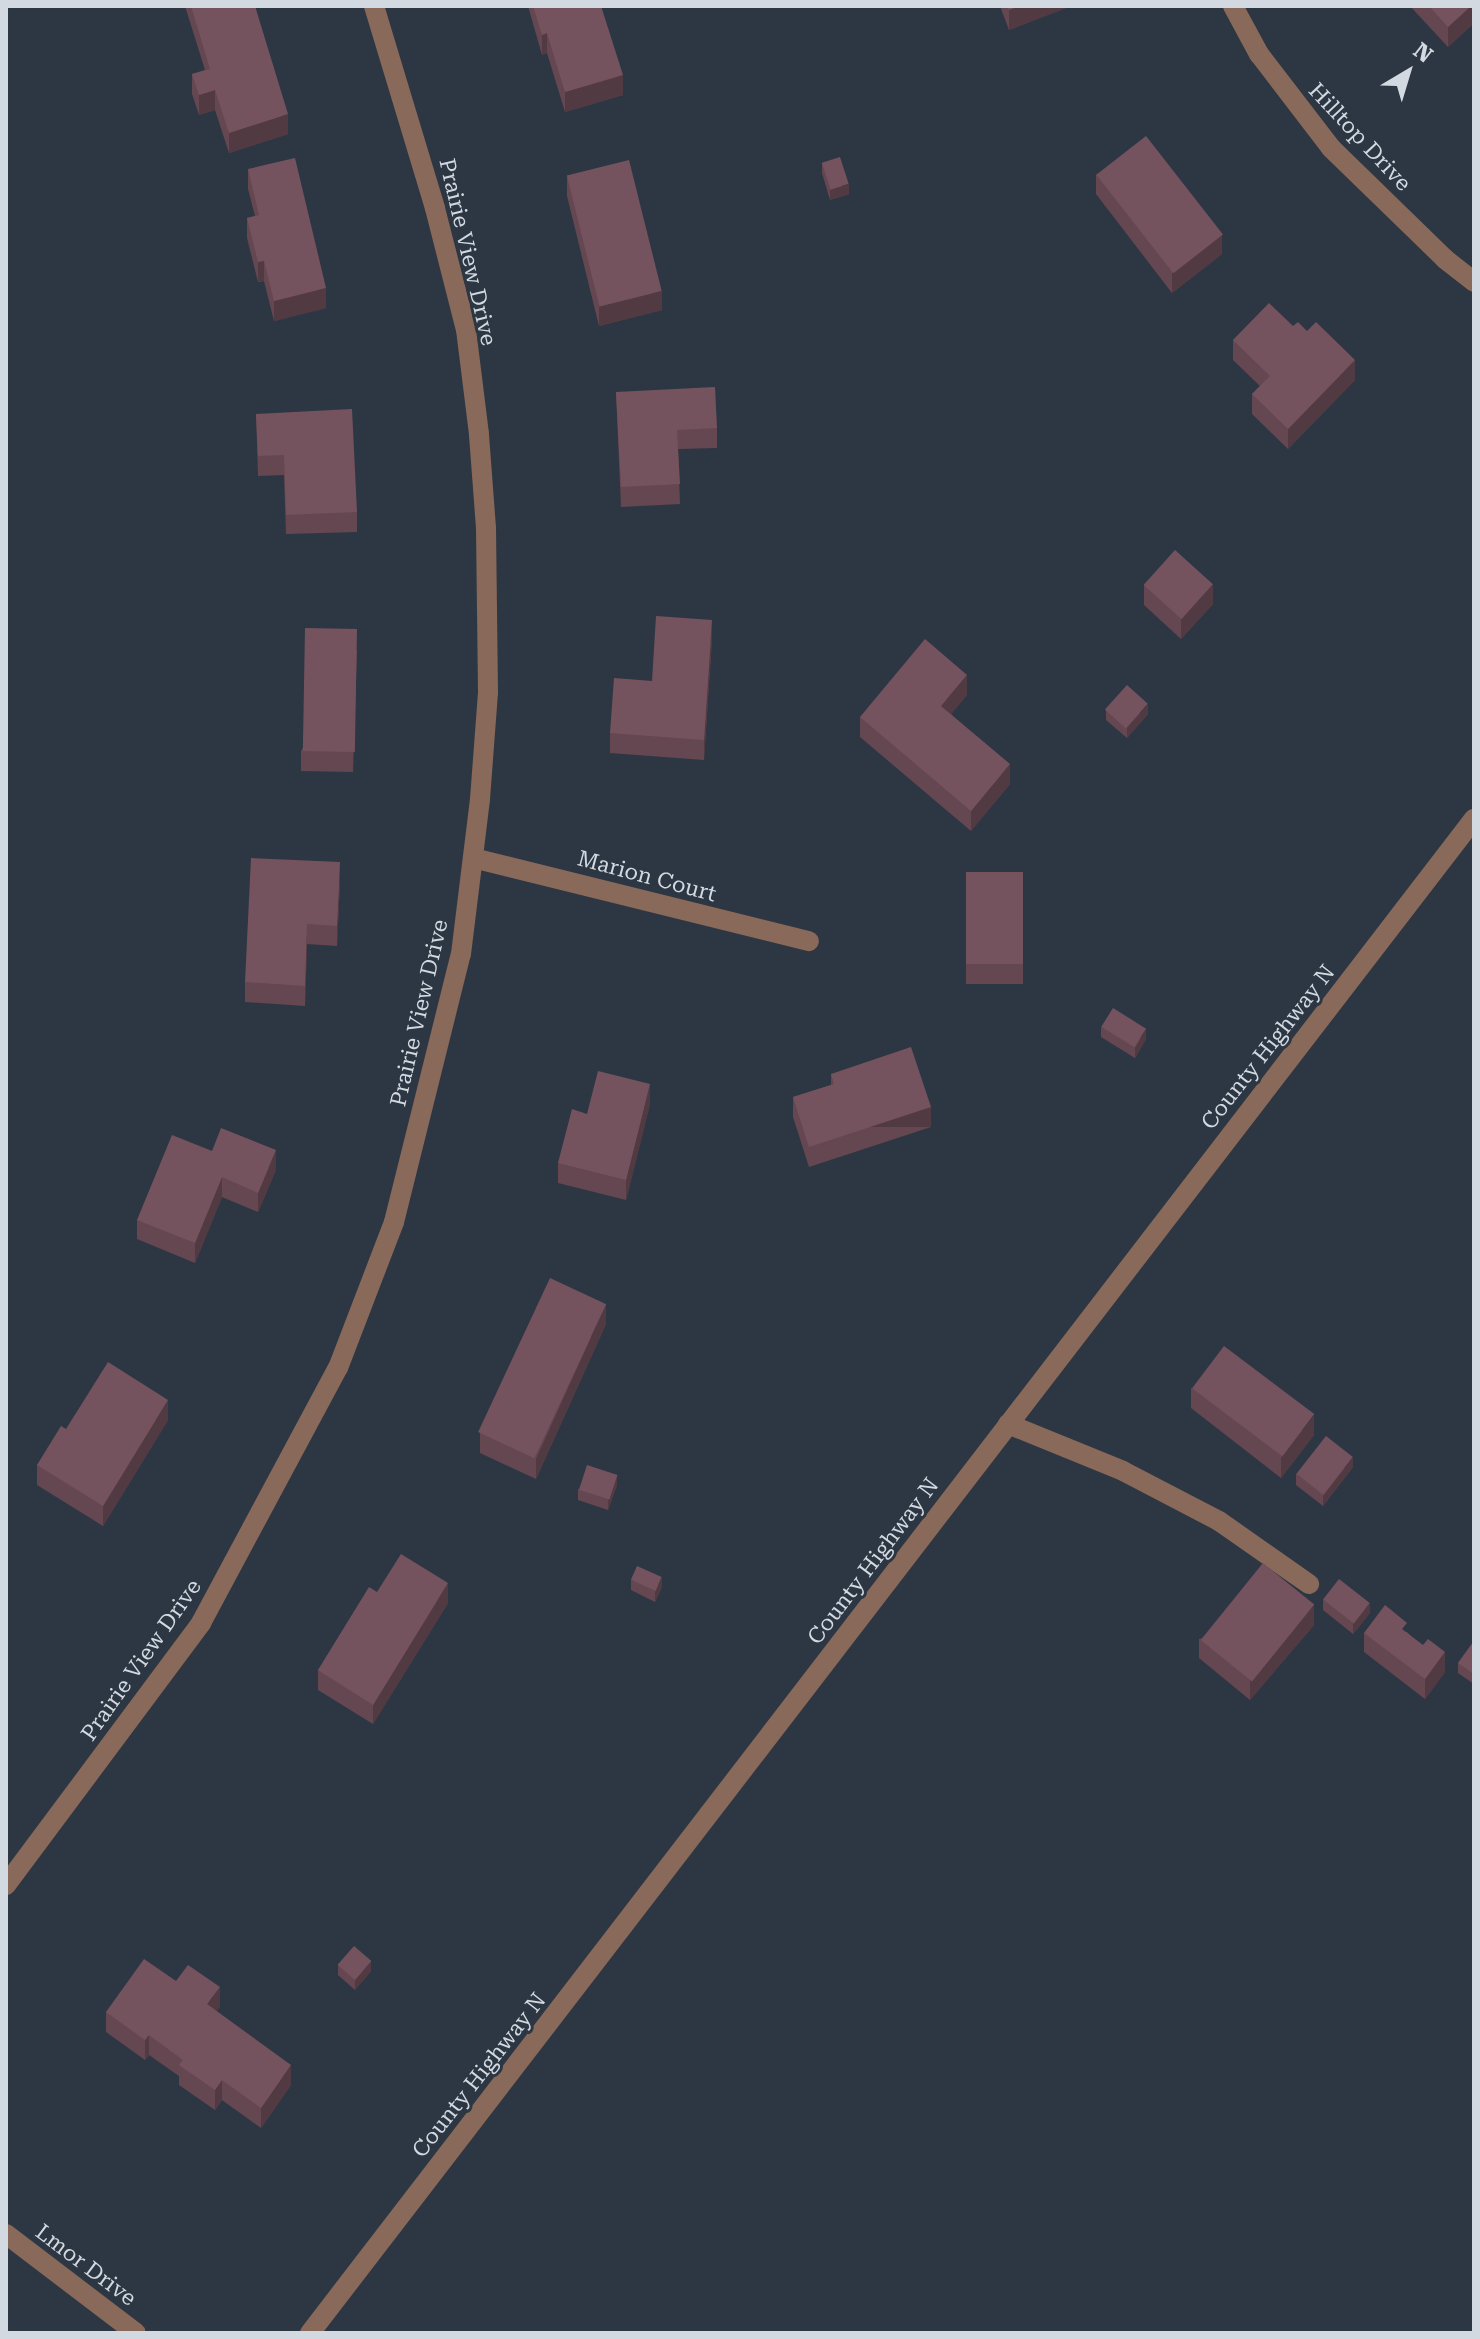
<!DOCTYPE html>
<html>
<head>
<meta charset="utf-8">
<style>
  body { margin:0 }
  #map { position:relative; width:1480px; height:2339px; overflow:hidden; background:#2d3743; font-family:"Roboto Serif",serif }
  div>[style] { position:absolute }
  .minor>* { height:20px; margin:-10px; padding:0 10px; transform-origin:10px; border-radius:10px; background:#896959 }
  .wall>* { inset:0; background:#654751; transform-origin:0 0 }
  .shaded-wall>* { inset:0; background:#523a42; transform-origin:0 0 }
  .building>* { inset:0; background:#75535e; transform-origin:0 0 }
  span { translate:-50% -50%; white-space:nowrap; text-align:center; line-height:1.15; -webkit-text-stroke:6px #2d3743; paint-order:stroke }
  .street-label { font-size:22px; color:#d2d9e1 }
  .frame { position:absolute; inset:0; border:8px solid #d2d9e1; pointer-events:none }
  .north { position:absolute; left:1368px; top:32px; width:80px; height:80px; -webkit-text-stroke:6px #2d3743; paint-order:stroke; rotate:38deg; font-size:22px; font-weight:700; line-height:32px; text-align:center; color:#d2d9e1 }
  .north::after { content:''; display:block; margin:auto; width:28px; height:36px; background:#d2d9e1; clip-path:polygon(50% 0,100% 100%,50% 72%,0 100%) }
</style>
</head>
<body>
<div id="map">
  <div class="minor">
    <i style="left:1233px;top:6px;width:55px;rotate:61.6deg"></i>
    <i style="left:1259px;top:54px;width:118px;rotate:52.5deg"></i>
    <i style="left:1331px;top:148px;width:159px;rotate:44.2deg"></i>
    <i style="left:1445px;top:259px;width:37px;rotate:38deg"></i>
    <i style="left:473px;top:858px;width:346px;rotate:13.9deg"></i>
    <i style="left:1008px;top:1424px;width:124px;rotate:22.2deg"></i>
    <i style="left:1123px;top:1471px;width:108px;rotate:27.5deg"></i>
    <i style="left:1219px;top:1521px;width:110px;rotate:35deg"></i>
    <i style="left:6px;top:1885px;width:327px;rotate:-53.3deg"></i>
    <i style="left:201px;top:1623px;width:289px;rotate:-61.8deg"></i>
    <i style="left:338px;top:1368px;width:156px;rotate:-69deg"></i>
    <i style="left:394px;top:1222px;width:276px;rotate:-76deg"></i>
    <i style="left:461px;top:954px;width:156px;rotate:-83deg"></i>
    <i style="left:480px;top:799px;width:107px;rotate:-85.7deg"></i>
    <i style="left:488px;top:692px;width:164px;rotate:-90.7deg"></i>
    <i style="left:486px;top:528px;width:94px;rotate:-94.3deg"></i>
    <i style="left:479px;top:434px;width:105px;rotate:-97.1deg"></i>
    <i style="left:466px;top:330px;width:126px;rotate:-104.3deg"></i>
    <i style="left:435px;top:208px;width:211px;rotate:-106.8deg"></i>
    <i style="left:6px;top:2234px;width:163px;rotate:37.3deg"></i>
    <i style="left:310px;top:2333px;width:1910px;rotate:-52.45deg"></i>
  </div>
  <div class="wall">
    <i style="clip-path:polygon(185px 6px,255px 6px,288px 134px,229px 153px,215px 110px,199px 115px,192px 94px,192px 74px,205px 70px)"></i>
    <i style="clip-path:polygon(528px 6px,601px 6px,623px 95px,565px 112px,547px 53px,542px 55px)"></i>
    <i style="clip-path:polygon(1000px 6px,1071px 6px,1009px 30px)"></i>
    <i style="clip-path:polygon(1410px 6px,1474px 6px,1474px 23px,1448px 47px)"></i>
    <i style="clip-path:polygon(822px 163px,849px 194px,830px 200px,822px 173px)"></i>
    <i style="clip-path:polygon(248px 169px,326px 308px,274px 321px,264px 281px,258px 282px,247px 238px,247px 218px,255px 216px,248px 189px)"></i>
    <i style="clip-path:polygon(1096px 174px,1222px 254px,1172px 293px,1096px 194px)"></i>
    <i style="clip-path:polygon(567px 176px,662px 310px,599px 326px,567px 196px)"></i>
    <i style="clip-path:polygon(1293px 326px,1355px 380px,1288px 449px,1252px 414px,1252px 394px,1260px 386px,1233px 360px,1233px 340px)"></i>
    <i style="clip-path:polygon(616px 392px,717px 428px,717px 448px,678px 449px,680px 504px,621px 507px)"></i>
    <i style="clip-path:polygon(256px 414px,357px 512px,357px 532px,286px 534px,284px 475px,258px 476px)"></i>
    <i style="clip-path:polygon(1144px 585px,1213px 604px,1181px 639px,1144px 605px)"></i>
    <i style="clip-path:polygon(712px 640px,704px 760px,610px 753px,610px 733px,652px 681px)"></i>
    <i style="clip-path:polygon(357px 649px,353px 772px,301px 771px,301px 751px)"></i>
    <i style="clip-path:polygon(967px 695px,951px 714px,1010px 784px,971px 831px,860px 737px,860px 717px)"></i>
    <i style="clip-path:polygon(1106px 710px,1148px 714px,1127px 738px,1106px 720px)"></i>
    <i style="left:966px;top:872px;width:57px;height:112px"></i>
    <i style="clip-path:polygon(340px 882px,337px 946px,307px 944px,305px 1006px,245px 1002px,245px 982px)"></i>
    <i style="clip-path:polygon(1101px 1027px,1146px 1039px,1135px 1058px,1101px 1037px)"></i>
    <i style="clip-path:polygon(831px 1074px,931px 1127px,809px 1167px,793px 1117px,793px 1097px,831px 1085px)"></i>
    <i style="clip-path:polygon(650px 1104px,626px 1200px,558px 1183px,558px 1163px)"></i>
    <i style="clip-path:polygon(212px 1151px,276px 1170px,258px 1212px,222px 1197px,195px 1263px,137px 1239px,137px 1220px)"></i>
    <i style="clip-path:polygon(606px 1324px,536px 1479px,480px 1453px,480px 1433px)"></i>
    <i style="clip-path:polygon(1191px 1388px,1314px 1435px,1281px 1478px,1191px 1408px)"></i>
    <i style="clip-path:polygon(168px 1420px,103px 1526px,37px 1485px,37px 1465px,66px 1429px)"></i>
    <i style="clip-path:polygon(1353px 1467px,1323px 1506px,1296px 1485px,1296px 1474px)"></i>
    <i style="clip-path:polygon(617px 1485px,608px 1510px,578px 1500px,578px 1489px)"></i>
    <i style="clip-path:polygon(631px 1580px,662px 1587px,655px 1602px,631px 1590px)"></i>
    <i style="clip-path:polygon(377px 1592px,448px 1603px,373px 1724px,318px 1690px,318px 1670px)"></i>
    <i style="clip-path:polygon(1323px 1600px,1370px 1613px,1353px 1634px,1323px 1610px)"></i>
    <i style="clip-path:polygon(1314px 1625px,1250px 1700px,1199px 1658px,1199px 1639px)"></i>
    <i style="clip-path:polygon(1407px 1632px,1445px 1672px,1425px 1699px,1364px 1652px,1364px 1633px)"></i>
    <i style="clip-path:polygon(1474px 1641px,1474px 1684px,1458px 1673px,1458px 1663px)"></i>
    <i style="clip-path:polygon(338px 1965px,371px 1971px,355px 1990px,338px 1975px)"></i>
    <i style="clip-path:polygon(176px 1981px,220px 2007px,216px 2011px,291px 2085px,261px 2128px,222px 2100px,215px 2110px,179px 2085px,179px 2076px,149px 2055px,145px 2060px,106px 2032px,106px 2012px)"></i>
  </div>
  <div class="shaded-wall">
    <i style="clip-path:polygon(1019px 6px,1071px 6px,1009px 30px,1009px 10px)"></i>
    <i style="clip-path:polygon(1471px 6px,1474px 6px,1474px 23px,1448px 47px,1448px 27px)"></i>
    <i style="clip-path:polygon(547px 33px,547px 53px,542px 55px,542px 35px)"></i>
    <i style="clip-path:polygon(623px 75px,623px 95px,565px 112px,565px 92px)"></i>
    <i style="clip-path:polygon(215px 90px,215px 110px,199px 115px,199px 95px)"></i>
    <i style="clip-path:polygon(288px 114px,288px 134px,229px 153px,229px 133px)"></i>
    <i style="clip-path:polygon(849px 184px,849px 194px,830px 200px,830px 190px)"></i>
    <i style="clip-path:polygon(1222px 235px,1222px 254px,1172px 293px,1172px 273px)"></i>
    <i style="left:264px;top:261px;width:20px;height:6px;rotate:90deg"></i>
    <i style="clip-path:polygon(326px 288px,326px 308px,274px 321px,274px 301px)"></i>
    <i style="clip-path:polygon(662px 291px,662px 310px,599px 326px,599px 306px)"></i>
    <i style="clip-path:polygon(1355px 360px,1355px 380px,1288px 449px,1288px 429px)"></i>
    <i style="clip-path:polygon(1213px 584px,1213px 604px,1181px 639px,1181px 619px)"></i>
    <i style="clip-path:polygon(712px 620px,712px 640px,704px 760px,704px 740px)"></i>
    <i style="clip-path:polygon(967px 675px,967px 695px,941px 726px,941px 706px)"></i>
    <i style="clip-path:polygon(1148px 704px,1148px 714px,1127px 738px,1127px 728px)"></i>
    <i style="clip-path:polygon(1010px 764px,1010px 784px,971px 831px,971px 811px)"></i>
    <i style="clip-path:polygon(340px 862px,340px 882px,337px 946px,337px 926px)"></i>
    <i style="clip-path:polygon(307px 924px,307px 944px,305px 1006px,305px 986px)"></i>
    <i style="clip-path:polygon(1146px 1029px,1146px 1039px,1135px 1058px,1135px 1048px)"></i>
    <i style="clip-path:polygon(650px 1084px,650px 1104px,626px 1200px,626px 1180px)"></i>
    <i style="left:931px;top:1107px;width:20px;height:128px;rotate:90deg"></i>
    <i style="clip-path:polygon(276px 1150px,276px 1170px,258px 1212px,258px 1193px)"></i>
    <i style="clip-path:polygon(222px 1177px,222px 1197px,195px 1263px,195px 1243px)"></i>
    <i style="clip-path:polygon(606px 1304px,606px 1324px,536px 1479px,536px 1459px)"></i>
    <i style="clip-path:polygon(168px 1400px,168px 1420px,103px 1526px,103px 1506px)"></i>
    <i style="clip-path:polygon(1314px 1415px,1314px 1435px,1281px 1478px,1281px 1458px)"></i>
    <i style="clip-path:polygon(1353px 1457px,1353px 1467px,1323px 1506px,1323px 1496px)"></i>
    <i style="clip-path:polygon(617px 1475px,617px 1485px,608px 1510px,608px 1500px)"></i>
    <i style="clip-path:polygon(662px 1577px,662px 1587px,655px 1602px,655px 1592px)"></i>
    <i style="clip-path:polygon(448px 1583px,448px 1603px,373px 1724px,373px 1705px)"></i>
    <i style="clip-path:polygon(1370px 1603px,1370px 1613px,1353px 1634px,1353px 1624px)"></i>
    <i style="clip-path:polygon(1314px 1605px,1314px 1625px,1250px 1700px,1250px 1681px)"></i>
    <i style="clip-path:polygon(1445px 1652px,1445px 1672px,1425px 1699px,1425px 1679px)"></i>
    <i style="clip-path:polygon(371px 1961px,371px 1971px,355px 1990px,355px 1980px)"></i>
    <i style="clip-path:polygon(220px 1987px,220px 2007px,207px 2024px,207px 2004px)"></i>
    <i style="clip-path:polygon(149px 2035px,149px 2055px,145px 2060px,145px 2040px)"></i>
    <i style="clip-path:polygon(291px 2065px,291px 2085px,261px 2128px,261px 2108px)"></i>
    <i style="clip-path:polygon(222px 2080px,222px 2100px,215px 2110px,215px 2090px)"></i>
  </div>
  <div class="building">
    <i style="clip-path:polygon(191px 6px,255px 6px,288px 114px,229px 133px,215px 90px,199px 95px,192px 74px,210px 69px)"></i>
    <i style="clip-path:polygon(533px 6px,601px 6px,623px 75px,565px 92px,547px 33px,542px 35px)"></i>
    <i style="clip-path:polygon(1007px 6px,1019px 6px,1009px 10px)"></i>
    <i style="clip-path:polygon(1429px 6px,1471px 6px,1448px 27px)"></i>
    <i style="left:1146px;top:136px;width:125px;height:63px;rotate:52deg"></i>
    <i style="left:840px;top:157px;width:28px;height:19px;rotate:72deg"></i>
    <i style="clip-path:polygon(295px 158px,326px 288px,274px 301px,264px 261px,258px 262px,247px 218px,259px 215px,248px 169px)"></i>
    <i style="left:629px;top:160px;width:135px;height:64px;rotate:76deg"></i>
    <i style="clip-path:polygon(1269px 303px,1293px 326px,1298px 322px,1307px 331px,1316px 322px,1355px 360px,1288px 429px,1252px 394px,1270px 376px,1233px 340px)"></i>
    <i style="clip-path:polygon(715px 387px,717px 428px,677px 430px,680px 484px,621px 487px,616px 392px)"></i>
    <i style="clip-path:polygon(352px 409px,357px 512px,286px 515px,284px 455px,258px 456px,256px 414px)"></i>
    <i style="left:1175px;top:550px;width:51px;height:47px;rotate:42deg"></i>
    <i style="clip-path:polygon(656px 616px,712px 620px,704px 740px,610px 733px,614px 678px,652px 681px)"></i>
    <i style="left:305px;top:628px;width:52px;height:123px;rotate:1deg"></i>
    <i style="clip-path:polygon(925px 639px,967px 675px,941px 706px,1010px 764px,971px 811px,860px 717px)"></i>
    <i style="left:1127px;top:685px;width:28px;height:33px;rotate:42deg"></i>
    <i style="clip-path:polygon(251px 858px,340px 862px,337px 926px,307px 924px,305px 986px,245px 982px)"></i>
    <i style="left:966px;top:872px;width:57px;height:92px"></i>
    <i style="left:1113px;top:1008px;width:39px;height:22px;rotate:32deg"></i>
    <i style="clip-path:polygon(911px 1047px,931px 1107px,809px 1147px,793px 1097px,834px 1084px,831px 1074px)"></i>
    <i style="clip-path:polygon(598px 1071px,650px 1084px,626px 1180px,558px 1163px,572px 1109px,587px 1114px)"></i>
    <i style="clip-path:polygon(221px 1128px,276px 1150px,258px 1193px,222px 1177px,195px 1243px,137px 1220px,172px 1135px,212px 1151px)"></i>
    <i style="left:550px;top:1278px;width:62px;height:170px;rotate:25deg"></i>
    <i style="left:1224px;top:1346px;width:113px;height:53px;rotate:37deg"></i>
    <i style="clip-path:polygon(108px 1362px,168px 1400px,103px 1506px,37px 1465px,61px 1426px,66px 1429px)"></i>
    <i style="left:1326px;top:1436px;width:34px;height:48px;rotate:38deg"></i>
    <i style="left:587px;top:1465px;width:32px;height:26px;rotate:18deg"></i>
    <i style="clip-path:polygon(401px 1554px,448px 1583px,373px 1705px,318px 1670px,369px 1587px,377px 1592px)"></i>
    <i style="left:1263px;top:1563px;width:66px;height:99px;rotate:39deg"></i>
    <i style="left:637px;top:1566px;width:27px;height:15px;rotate:24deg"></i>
    <i style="left:1339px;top:1579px;width:39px;height:26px;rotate:38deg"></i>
    <i style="clip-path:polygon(1385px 1605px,1407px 1623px,1402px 1629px,1423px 1645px,1428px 1639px,1445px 1652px,1425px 1679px,1364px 1633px)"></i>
    <i style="clip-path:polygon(1474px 1641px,1474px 1674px,1458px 1663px)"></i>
    <i style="left:354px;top:1946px;width:23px;height:25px;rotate:41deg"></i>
    <i style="clip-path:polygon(144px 1959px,176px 1981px,188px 1965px,220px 1987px,207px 2004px,291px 2065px,261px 2108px,222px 2080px,215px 2090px,179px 2065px,183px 2060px,149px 2035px,145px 2040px,106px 2012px)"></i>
  </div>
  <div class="street-label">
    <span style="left:1360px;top:137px;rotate:47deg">Hilltop Drive</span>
    <span style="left:468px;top:252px;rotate:77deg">Prairie View Drive</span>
    <span style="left:647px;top:876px;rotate:15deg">Marion Court</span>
    <span style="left:419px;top:1013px;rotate:-77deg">Prairie View Drive</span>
    <span style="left:1268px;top:1047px;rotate:-52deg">County Highway N</span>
    <span style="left:873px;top:1561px;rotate:-53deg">County Highway N</span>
    <span style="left:141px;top:1660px;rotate:-55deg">Prairie View Drive</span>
    <span style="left:479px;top:2075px;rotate:-52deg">County Highway N</span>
    <span style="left:86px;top:2265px;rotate:37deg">Lmor Drive</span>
  </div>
  <div class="frame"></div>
  <div class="north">N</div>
</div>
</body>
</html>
